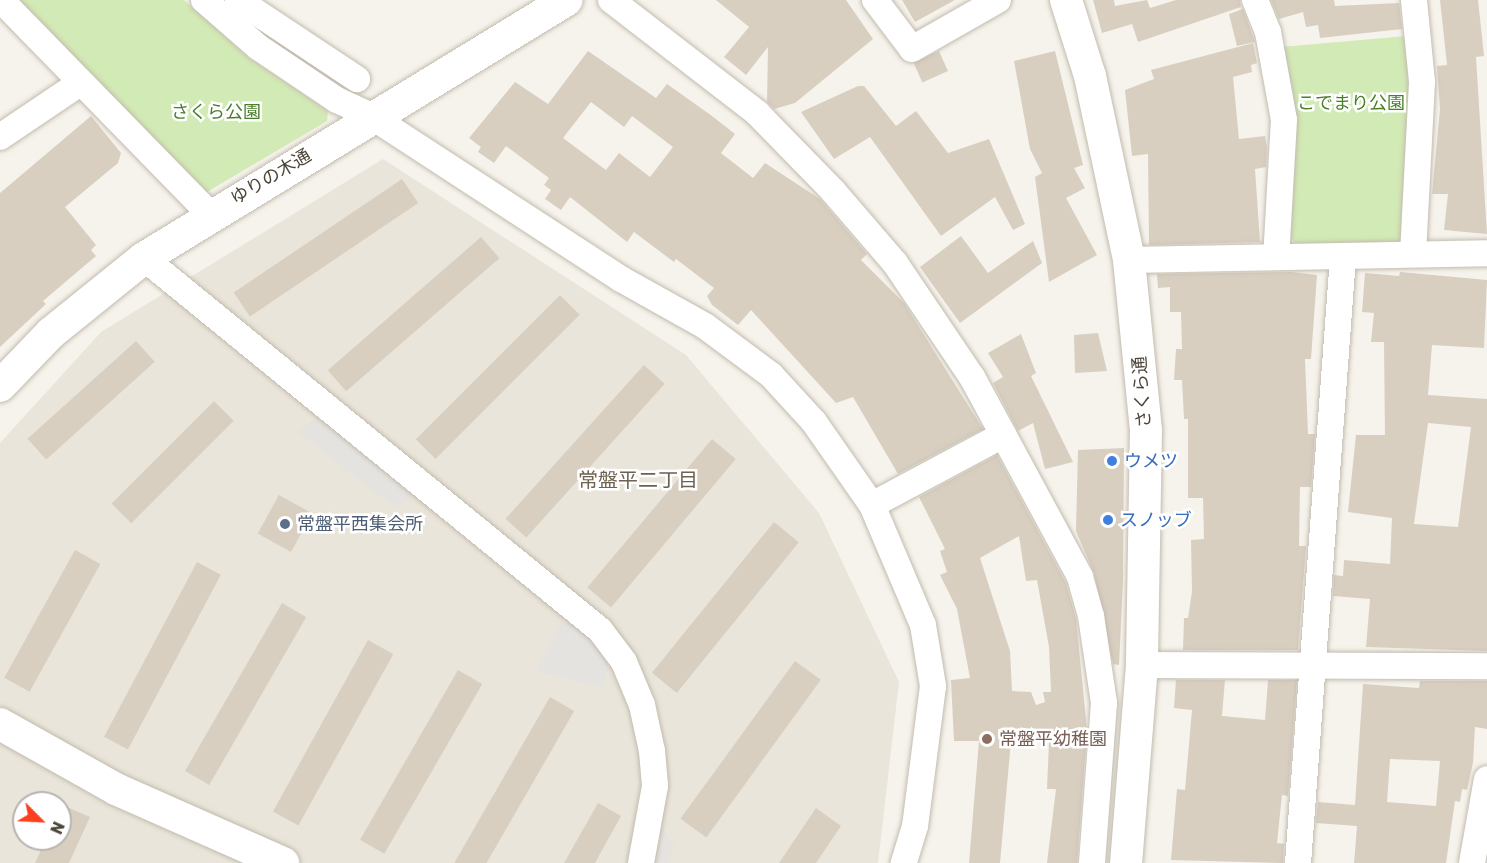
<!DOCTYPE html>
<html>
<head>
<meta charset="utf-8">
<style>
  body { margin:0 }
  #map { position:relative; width:1487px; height:863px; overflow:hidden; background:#f6f3ec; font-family:Rubik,"Noto Sans JP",sans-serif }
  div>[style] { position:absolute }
  .residential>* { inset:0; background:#eae5da }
  .green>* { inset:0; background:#d2eab5 }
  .parking>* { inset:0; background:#e5e3e0 }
  .building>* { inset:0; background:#d8cfc1; transform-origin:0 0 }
  .roads { filter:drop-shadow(0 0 2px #c2bbae) drop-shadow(0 0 2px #c2bbae) }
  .minor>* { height:26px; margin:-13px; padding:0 13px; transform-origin:13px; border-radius:13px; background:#fff }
  .tertiary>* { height:32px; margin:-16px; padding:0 16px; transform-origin:16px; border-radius:16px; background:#fff }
  .dots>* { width:16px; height:16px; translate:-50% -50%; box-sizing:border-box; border:3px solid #fff; border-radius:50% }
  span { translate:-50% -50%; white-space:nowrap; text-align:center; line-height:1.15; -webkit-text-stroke:5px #fff; paint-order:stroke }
  .park-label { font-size:18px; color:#4a7f2a }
  .street-label { font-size:18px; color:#4b4439 }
  .shop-label { font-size:18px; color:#366cbe }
  .left { translate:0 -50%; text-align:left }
  .service-label { font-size:18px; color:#4e5e75 }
  .education-label { font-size:18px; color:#785e54 }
  .neighbourhood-label { font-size:20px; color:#6e6250 }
  .north { position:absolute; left:12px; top:791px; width:60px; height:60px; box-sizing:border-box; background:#fff; border:2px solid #b7b4b0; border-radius:50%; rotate:114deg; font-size:16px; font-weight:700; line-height:24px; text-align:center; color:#4b4439 }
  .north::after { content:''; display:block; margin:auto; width:21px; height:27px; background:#fc3f1d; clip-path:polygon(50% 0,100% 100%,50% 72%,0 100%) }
</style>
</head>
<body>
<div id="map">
  <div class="residential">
    <i style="clip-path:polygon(evenodd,383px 159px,686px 355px,819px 513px,899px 682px,878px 863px,0 863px,0 443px,101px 332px,383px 159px,24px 803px,60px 803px,60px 839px,24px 839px,24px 803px)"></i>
  </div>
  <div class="green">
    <i style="clip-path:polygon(16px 0,184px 0,249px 58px,328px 111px,327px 121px,207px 192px)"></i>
    <i style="clip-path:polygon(1407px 36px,1411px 68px,1404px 236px,1397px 244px,1297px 245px,1287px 234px,1281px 47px)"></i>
  </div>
  <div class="parking">
    <i style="clip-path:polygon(316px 418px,417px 494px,395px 508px,298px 432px)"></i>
    <i style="clip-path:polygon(561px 622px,582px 629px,613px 655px,602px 688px,536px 671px)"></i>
    <i style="clip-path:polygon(657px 818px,675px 846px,668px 863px,643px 863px)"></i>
  </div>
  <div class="building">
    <i style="clip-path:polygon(716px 0,846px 0,873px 39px,795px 103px,774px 109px,767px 102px,768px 47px,746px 75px,724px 57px,749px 27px)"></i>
    <i style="clip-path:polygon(902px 0,955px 0,915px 22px)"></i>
    <i style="clip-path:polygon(1093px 0,1114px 0,1115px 6px,1147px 0,1150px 8px,1176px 0,1240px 0,1241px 7px,1138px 42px,1132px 24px,1102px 33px)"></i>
    <i style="clip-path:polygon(1271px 0,1334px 0,1335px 6px,1399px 3px,1402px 29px,1320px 38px,1318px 25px,1306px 27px,1303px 12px,1279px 19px)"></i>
    <i style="clip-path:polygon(1440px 0,1478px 0,1484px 56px,1476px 57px,1487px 234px,1444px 230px,1448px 194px,1432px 194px,1440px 109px,1437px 66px,1447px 65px)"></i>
    <i style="clip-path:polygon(1243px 9px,1255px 42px,1237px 46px,1229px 14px)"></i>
    <i style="clip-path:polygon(1253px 43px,1257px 63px,1251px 65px,1252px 72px,1233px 77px,1239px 139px,1265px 136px,1267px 147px,1266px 167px,1255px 169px,1260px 242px,1149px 245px,1148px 154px,1132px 156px,1125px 90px,1154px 79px,1151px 70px)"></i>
    <i style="clip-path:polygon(evenodd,588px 51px,656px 98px,667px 84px,712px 116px,735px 134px,721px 153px,753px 178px,765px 163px,820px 199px,867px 254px,861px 260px,904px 303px,983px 429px,898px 474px,853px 397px,836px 403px,751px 310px,738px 325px,712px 305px,707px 296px,714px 288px,676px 259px,674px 262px,634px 232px,627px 242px,570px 197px,561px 210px,545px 199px,551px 190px,544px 185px,549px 178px,506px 146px,494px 163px,478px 152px,481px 147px,469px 138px,515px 82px,548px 104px,588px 51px,591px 102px,624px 127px,632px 116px,673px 147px,650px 177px,619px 153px,606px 170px,563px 138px,591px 102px)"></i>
    <i style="left:939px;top:51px;width:22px;height:28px;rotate:66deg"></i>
    <i style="clip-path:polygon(1055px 51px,1083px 165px,1074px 168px,1085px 188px,1066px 198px,1097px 255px,1049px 282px,1035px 177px,1042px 173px,1030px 149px,1014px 61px)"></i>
    <i style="clip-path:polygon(858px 86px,864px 86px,896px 126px,916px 111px,948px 153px,989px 139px,1025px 224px,1013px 230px,995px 197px,941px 236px,870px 137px,834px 159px,801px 112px)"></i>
    <i style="clip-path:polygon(91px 116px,121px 153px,118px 163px,65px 207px,96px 245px,91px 250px,96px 256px,43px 301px,46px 304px,0 347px,0 193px)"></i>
    <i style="left:402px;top:179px;width:29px;height:203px;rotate:56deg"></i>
    <i style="clip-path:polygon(961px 236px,988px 273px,1033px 241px,1042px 263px,960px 323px,920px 267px)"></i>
    <i style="left:481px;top:237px;width:28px;height:203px;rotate:49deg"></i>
    <i style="clip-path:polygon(1292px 272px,1317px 275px,1311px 359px,1305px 359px,1308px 434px,1315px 434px,1311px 487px,1300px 487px,1299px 546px,1306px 546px,1298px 650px,1183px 650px,1184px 618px,1188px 618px,1192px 592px,1191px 540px,1204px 539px,1203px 498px,1188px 498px,1188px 419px,1184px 419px,1182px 380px,1174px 380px,1176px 349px,1182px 349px,1181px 312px,1170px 312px,1170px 287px,1158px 288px,1157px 274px)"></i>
    <i style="clip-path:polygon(evenodd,1400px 272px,1487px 280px,1484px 348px,1432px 345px,1428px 395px,1487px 399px,1487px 651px,1366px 647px,1370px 599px,1333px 596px,1334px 575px,1343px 576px,1344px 560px,1390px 564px,1392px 518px,1348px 512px,1356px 435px,1385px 435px,1384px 342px,1371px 342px,1374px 313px,1362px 312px,1365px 273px,1399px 276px,1400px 272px,1428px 423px,1471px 427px,1458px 527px,1414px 524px,1428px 423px)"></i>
    <i style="left:560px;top:295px;width:28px;height:204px;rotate:45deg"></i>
    <i style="clip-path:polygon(1098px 333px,1107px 371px,1075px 373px,1074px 335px)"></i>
    <i style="clip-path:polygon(1021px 334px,1036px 373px,1031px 376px,1073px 462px,1045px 469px,1033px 423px,1018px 431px,993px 383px,1003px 377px,988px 353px)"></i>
    <i style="left:136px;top:341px;width:28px;height:146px;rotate:48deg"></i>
    <i style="left:644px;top:365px;width:28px;height:207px;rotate:42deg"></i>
    <i style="left:214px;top:401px;width:28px;height:145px;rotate:45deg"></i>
    <i style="left:712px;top:439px;width:31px;height:194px;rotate:40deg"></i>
    <i style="clip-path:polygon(1124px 448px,1123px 581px,1119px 665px,1113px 664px,1094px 573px,1076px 531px,1078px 450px)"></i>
    <i style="clip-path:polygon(evenodd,997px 455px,1066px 583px,1076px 619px,1087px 730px,1077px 863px,1047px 863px,1056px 789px,1047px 789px,1049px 742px,1011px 741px,1000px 863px,969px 863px,979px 741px,954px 741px,951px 680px,970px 678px,957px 609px,940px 575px,947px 572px,940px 551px,945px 549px,919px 497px,997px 455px,1019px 536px,1026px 581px,1037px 580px,1049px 647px,1051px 692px,1043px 692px,1045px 702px,1036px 705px,1031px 692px,1012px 691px,1010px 651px,980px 558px,1019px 536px)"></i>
    <i style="left:279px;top:495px;width:38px;height:44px;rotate:29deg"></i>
    <i style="left:774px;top:522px;width:32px;height:194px;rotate:39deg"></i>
    <i style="left:75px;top:550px;width:29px;height:146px;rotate:29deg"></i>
    <i style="left:197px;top:562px;width:27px;height:198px;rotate:28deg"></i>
    <i style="left:282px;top:603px;width:28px;height:194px;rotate:30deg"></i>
    <i style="left:368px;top:640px;width:29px;height:196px;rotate:29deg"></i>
    <i style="left:795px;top:661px;width:32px;height:195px;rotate:36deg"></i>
    <i style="left:458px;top:670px;width:28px;height:196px;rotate:30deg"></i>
    <i style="clip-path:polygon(1176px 680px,1225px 680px,1222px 716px,1265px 720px,1268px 680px,1297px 680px,1288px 796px,1282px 795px,1277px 843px,1284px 844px,1283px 863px,1171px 860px,1177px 789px,1185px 790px,1192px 710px,1174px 708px)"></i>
    <i style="clip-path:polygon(evenodd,1420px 681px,1487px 681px,1487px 729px,1475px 727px,1473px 763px,1467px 790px,1462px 789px,1460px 802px,1455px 801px,1446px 863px,1354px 863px,1357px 826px,1316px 823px,1318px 802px,1355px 805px,1363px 684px,1419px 688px,1420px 681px,1390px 759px,1440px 761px,1436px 806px,1387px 802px,1390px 759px)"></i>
    <i style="left:550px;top:697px;width:28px;height:191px;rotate:30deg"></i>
    <i style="clip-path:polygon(598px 803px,621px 816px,595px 863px,564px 863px)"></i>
    <i style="clip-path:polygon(60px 804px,90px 817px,69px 863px,35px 863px,46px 839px,60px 839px)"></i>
    <i style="clip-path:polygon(816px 808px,841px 826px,816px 863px,779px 863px)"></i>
  </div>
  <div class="roads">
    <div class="minor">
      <i style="left:1px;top:0;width:299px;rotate:45.7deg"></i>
      <i style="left:204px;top:0;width:72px;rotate:41deg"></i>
      <i style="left:258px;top:47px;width:95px;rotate:33.9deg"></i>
      <i style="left:337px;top:100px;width:38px;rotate:25deg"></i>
      <i style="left:371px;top:116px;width:298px;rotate:33.1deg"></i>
      <i style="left:621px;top:279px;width:96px;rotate:29.2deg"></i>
      <i style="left:705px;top:326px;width:82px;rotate:36.6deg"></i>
      <i style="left:771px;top:375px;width:64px;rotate:47.5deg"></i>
      <i style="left:814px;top:422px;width:101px;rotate:55.1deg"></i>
      <i style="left:872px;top:505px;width:130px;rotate:67deg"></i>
      <i style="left:923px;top:625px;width:62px;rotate:80.7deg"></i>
      <i style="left:933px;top:686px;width:141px;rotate:97.3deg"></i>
      <i style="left:915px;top:826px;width:39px;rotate:107deg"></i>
      <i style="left:238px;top:0;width:143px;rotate:33.6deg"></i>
      <i style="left:611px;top:0;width:185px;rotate:37.7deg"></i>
      <i style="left:757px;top:113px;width:109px;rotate:45.7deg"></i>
      <i style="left:833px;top:191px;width:95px;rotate:49.3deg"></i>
      <i style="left:895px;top:263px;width:138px;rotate:56deg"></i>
      <i style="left:972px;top:377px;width:227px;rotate:61.6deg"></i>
      <i style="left:1080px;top:577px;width:41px;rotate:74.2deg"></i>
      <i style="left:1091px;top:616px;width:88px;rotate:81.5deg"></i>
      <i style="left:1104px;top:703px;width:160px;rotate:94.3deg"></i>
      <i style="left:875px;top:0;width:61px;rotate:52.9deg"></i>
      <i style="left:912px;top:49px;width:99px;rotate:-29.7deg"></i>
      <i style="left:1255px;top:0;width:35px;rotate:68deg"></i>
      <i style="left:1268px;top:32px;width:89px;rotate:79.7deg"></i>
      <i style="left:1284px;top:120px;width:137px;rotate:93.3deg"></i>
      <i style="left:0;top:137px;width:97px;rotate:-34deg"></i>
      <i style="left:1413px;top:254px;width:172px;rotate:-87deg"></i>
      <i style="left:1422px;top:82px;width:82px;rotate:-95.6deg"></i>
      <i style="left:144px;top:258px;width:588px;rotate:39.21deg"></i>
      <i style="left:600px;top:630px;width:40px;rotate:53deg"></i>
      <i style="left:624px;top:662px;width:47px;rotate:67.3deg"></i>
      <i style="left:642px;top:705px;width:47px;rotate:77.7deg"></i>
      <i style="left:652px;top:751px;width:35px;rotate:85deg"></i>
      <i style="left:655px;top:786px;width:78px;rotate:100.3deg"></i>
      <i style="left:1129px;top:260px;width:358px;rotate:-1.1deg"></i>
      <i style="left:872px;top:505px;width:149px;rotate:-28.1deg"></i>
      <i style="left:1142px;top:665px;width:345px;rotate:0.2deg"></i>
      <i style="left:1298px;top:863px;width:608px;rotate:-85.75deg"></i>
      <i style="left:1472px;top:863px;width:85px;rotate:-79.9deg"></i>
    </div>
    <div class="tertiary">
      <i style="left:1066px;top:0;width:80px;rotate:72.5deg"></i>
      <i style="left:1090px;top:76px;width:188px;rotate:78deg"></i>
      <i style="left:1129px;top:260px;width:171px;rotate:84.3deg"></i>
      <i style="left:1146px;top:430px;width:235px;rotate:91deg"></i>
      <i style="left:1142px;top:665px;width:199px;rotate:94.6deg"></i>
      <i style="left:0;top:386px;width:74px;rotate:-46.1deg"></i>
      <i style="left:51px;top:333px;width:119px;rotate:-38.9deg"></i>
      <i style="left:144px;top:258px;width:495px;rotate:-31.4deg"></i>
      <i style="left:0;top:724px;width:133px;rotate:29.3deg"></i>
      <i style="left:116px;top:789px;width:183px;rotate:23.9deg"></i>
    </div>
  </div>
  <div class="dots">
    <i style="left:1112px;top:461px;background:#3f7fe0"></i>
    <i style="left:1108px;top:520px;background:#3f7fe0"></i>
    <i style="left:285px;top:524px;background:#5c6f8a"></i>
    <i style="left:987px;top:739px;background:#8d6e63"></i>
  </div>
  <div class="park-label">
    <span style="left:1351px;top:103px">こでまり公園</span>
    <span style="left:216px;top:112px">さくら公園</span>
  </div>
  <div class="street-label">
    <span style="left:271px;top:177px;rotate:-31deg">ゆりの木通</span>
    <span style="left:1142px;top:392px;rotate:-94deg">さくら通</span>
  </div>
  <div class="shop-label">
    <span class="left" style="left:1124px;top:461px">ウメツ</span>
    <span class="left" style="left:1120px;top:520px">スノッブ</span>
  </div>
  <div class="service-label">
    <span class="left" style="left:297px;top:524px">常盤平西集会所</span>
  </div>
  <div class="education-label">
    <span class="left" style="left:999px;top:739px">常盤平幼稚園</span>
  </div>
  <div class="neighbourhood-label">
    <span style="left:638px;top:480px">常盤平二丁目</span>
  </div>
  <div class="north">N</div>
</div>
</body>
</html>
